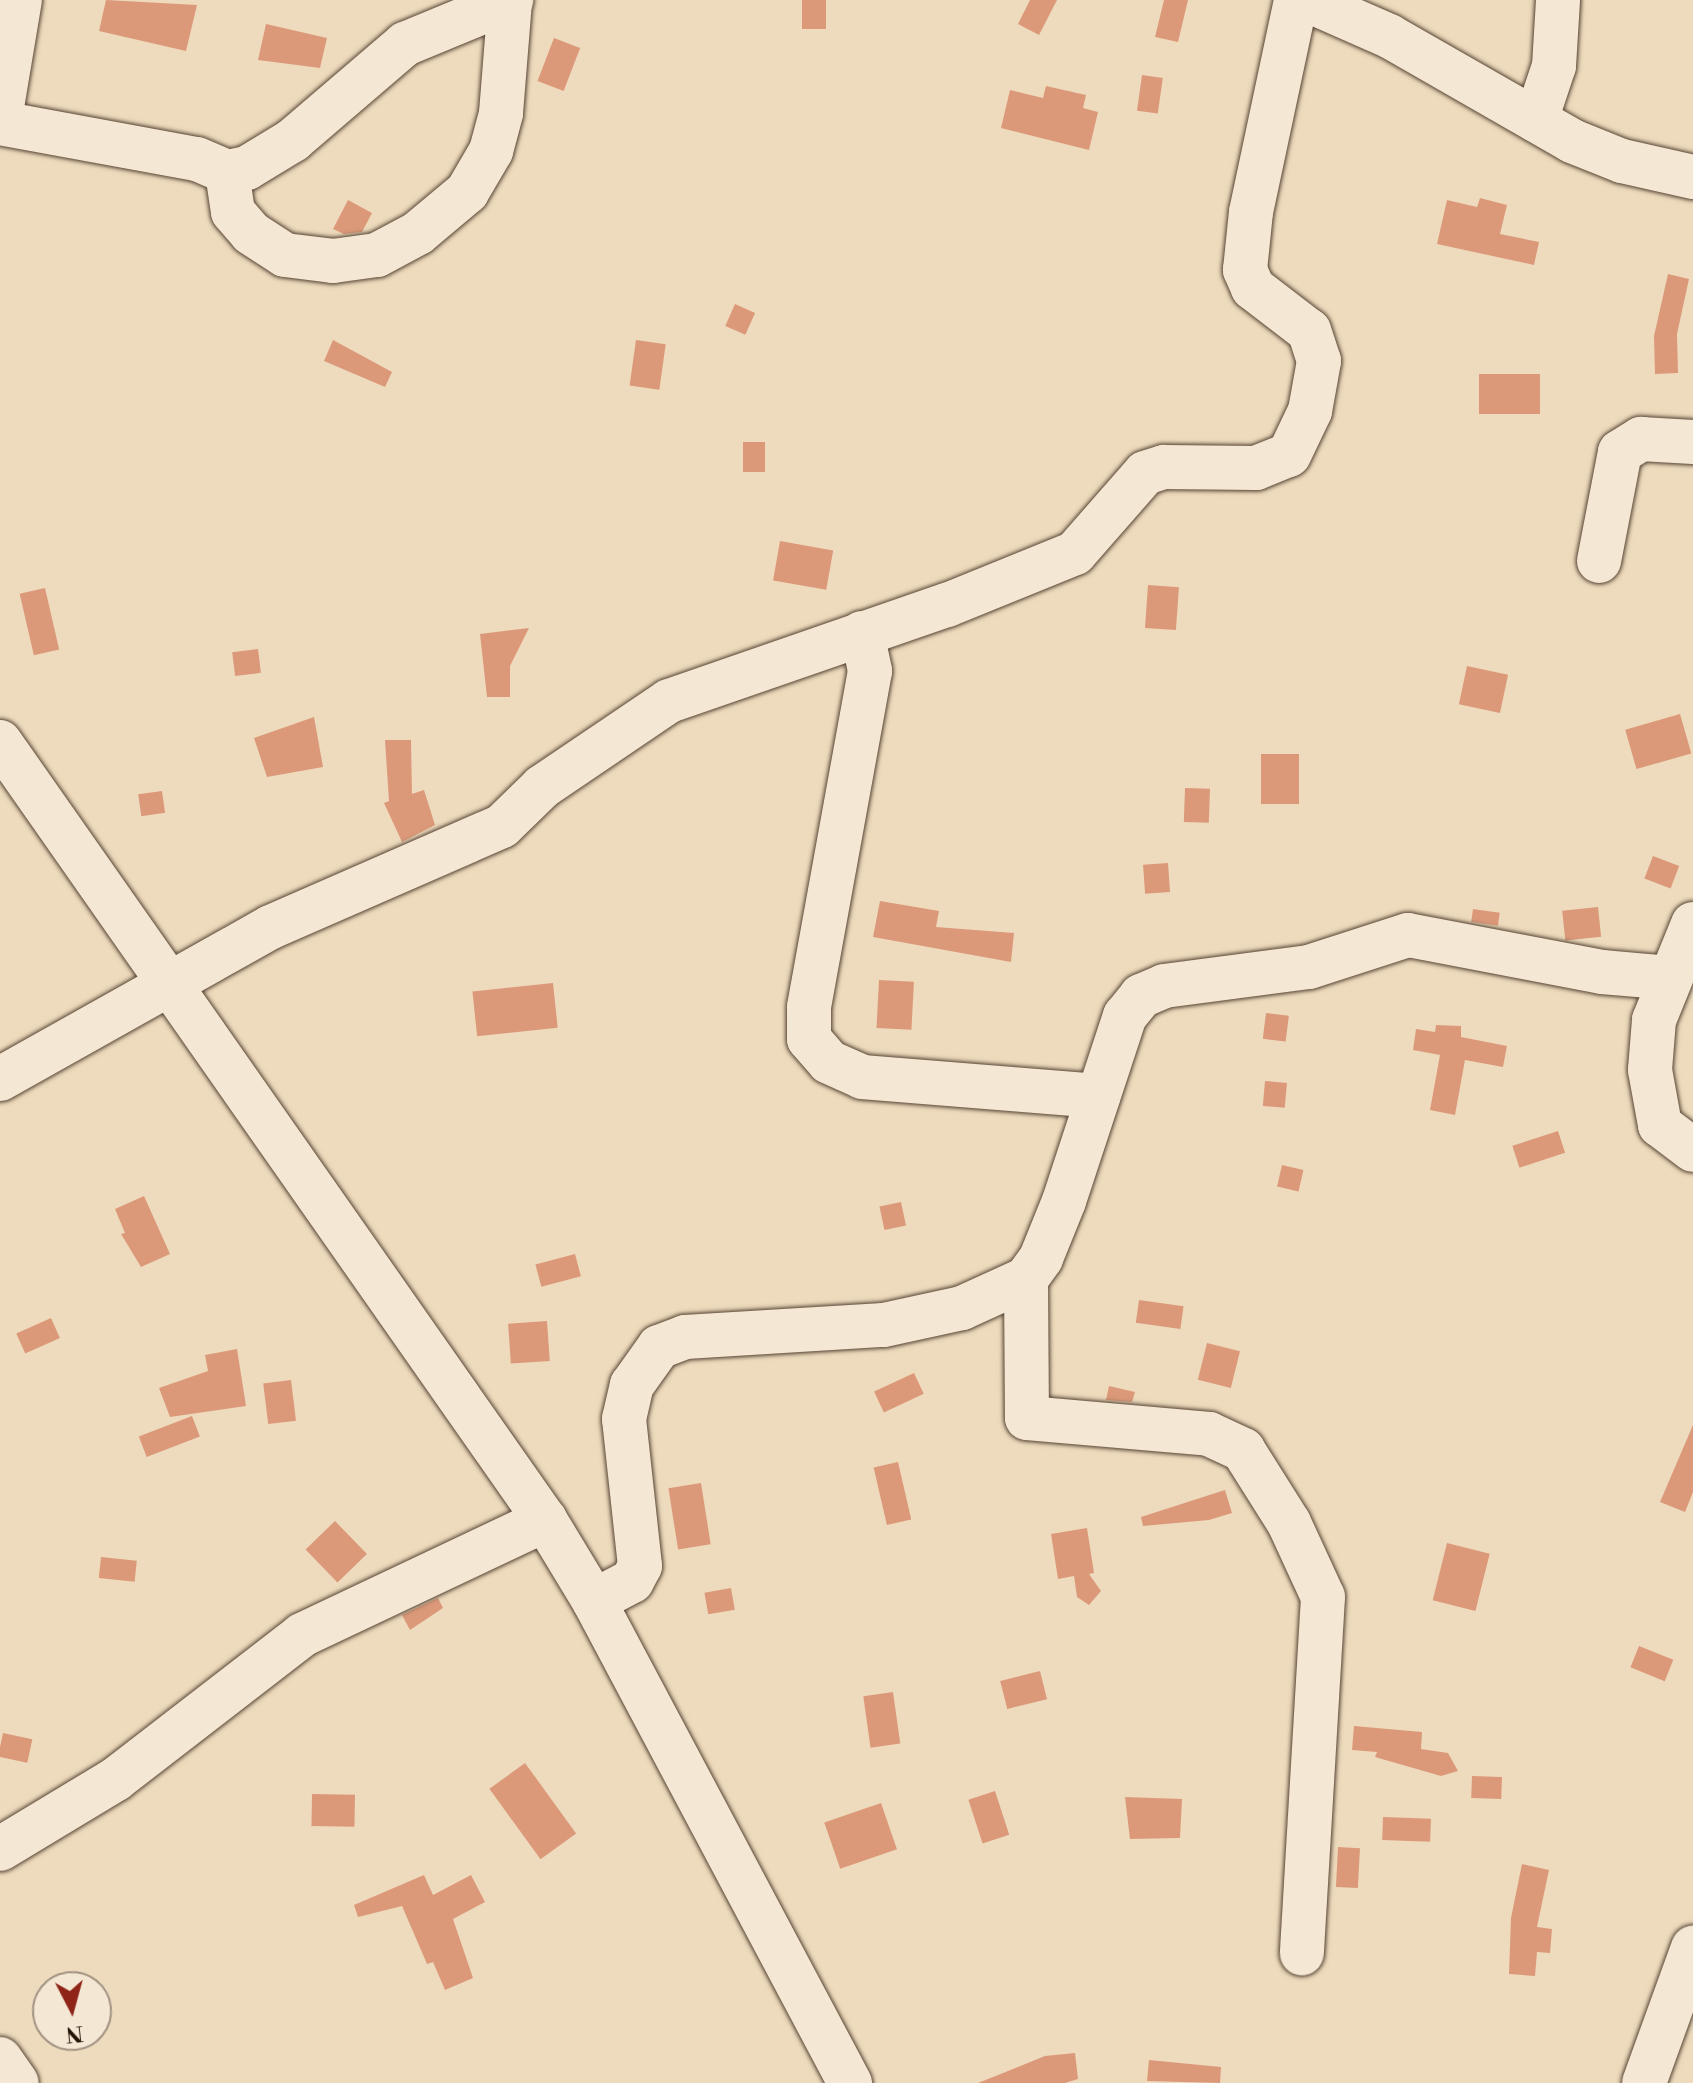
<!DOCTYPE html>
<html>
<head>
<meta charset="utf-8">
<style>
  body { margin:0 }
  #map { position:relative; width:1693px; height:2083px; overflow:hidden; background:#eedbbd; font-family:"Libre Bodoni",serif }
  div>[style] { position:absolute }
  .building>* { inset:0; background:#dc997a; transform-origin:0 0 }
  .roads { filter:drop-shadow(0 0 2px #574434) drop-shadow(0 0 2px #574434) }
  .minor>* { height:44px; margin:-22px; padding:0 22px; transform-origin:22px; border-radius:22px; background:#f4e8d4 }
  span { translate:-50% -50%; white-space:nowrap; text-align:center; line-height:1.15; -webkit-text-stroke:7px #f4e8d4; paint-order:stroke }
  .north { position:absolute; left:32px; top:1971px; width:80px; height:80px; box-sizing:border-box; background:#f4e8d4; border:2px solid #a19282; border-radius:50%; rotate:174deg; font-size:22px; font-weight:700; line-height:32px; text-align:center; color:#251207 }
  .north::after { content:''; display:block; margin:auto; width:28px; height:36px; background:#8f2418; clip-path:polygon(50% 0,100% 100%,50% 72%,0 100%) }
</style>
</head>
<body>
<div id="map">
  <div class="building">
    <i style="clip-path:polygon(106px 0,197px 5px,186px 51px,99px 31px)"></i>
    <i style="left:802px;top:0;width:24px;height:29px"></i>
    <i style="clip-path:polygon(1030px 0,1057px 0,1039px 35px,1018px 24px)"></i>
    <i style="clip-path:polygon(1164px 0,1188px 0,1178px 42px,1155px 37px)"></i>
    <i style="clip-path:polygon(266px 24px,327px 38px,320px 68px,258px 60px)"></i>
    <i style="left:554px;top:38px;width:28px;height:46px;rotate:21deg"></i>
    <i style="left:1142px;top:75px;width:21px;height:36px;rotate:8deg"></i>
    <i style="clip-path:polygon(1046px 86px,1086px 95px,1083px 108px,1098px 112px,1089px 150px,1001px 128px,1010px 90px,1043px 98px)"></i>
    <i style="clip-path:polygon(1480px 198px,1507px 205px,1500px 234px,1539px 242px,1534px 265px,1437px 244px,1447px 200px,1477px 207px)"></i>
    <i style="clip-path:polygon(348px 200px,372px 213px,362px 232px,344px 234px,333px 229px)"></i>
    <i style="clip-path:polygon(1668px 274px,1689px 279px,1677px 334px,1678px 373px,1655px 374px,1654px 336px)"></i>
    <i style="left:735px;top:304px;width:22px;height:24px;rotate:24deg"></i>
    <i style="clip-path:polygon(333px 340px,392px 372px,385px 387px,324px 361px)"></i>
    <i style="left:636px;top:340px;width:30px;height:46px;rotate:8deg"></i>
    <i style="left:1540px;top:374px;width:40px;height:61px;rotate:90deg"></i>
    <i style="left:743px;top:442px;width:22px;height:30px"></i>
    <i style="left:780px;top:541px;width:54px;height:40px;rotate:10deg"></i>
    <i style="left:1148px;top:585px;width:31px;height:43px;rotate:4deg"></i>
    <i style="left:45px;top:588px;width:63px;height:26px;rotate:77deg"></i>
    <i style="clip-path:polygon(529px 628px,510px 666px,510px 697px,487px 697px,480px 634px)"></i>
    <i style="left:258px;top:649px;width:24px;height:26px;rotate:83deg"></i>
    <i style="left:1467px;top:666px;width:42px;height:39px;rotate:12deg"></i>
    <i style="left:1680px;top:714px;width:41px;height:57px;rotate:74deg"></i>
    <i style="clip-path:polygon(314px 717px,323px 767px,267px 777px,254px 738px)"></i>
    <i style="clip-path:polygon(385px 740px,411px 740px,412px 794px,424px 790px,435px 825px,402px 842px,384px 803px,389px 801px)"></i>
    <i style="left:1261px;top:754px;width:38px;height:50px"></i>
    <i style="left:1185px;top:788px;width:25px;height:34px;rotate:2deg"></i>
    <i style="left:162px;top:791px;width:22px;height:24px;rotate:82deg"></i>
    <i style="left:1653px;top:856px;width:28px;height:24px;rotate:21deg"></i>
    <i style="left:1168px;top:863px;width:29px;height:25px;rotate:86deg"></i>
    <i style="clip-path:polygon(880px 901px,939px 911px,936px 927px,1014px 933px,1011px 962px,873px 937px)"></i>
    <i style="left:1598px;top:907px;width:30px;height:36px;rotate:84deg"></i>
    <i style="left:1473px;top:909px;width:27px;height:13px;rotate:8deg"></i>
    <i style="left:879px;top:980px;width:35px;height:48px;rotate:3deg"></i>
    <i style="left:553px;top:983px;width:45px;height:81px;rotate:84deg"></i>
    <i style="left:1266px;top:1013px;width:23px;height:26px;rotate:7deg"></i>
    <i style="clip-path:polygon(1436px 1025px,1461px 1026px,1461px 1037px,1507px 1046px,1503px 1067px,1465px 1060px,1455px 1115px,1430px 1110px,1440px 1055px,1413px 1050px,1416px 1029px,1435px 1032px)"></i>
    <i style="left:1265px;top:1081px;width:22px;height:25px;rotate:5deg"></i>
    <i style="left:1558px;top:1131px;width:23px;height:48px;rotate:72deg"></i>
    <i style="left:1282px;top:1165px;width:22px;height:22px;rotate:13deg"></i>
    <i style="clip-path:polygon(144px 1196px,170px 1254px,141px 1267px,121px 1234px,125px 1233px,115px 1209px)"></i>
    <i style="left:901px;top:1202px;width:24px;height:22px;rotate:78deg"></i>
    <i style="left:575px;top:1254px;width:23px;height:41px;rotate:75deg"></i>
    <i style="left:1139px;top:1300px;width:45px;height:23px;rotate:8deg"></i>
    <i style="left:51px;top:1318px;width:22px;height:38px;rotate:66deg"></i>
    <i style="left:547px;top:1321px;width:40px;height:39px;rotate:86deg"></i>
    <i style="left:1207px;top:1343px;width:34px;height:38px;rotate:14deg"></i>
    <i style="clip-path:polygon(237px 1349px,246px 1406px,170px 1417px,159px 1388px,208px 1371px,205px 1355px)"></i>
    <i style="left:914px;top:1373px;width:23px;height:44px;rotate:65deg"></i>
    <i style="left:291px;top:1380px;width:41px;height:28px;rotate:83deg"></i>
    <i style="clip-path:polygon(1109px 1386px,1135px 1392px,1132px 1402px,1106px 1400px)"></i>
    <i style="left:192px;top:1416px;width:22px;height:57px;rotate:69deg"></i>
    <i style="clip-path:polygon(1693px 1425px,1693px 1492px,1685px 1512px,1660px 1502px)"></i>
    <i style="left:898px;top:1462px;width:59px;height:25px;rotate:77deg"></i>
    <i style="left:701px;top:1483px;width:62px;height:33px;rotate:81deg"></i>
    <i style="clip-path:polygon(1225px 1490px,1232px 1513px,1209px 1520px,1143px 1526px,1141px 1517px)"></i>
    <i style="left:335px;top:1521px;width:46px;height:41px;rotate:46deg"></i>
    <i style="clip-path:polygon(1087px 1528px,1094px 1573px,1089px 1574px,1101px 1591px,1089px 1605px,1077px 1597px,1074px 1576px,1058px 1579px,1051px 1534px)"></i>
    <i style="left:1447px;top:1543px;width:44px;height:59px;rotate:14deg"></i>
    <i style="left:101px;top:1557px;width:36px;height:21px;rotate:6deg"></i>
    <i style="left:731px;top:1588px;width:22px;height:27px;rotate:80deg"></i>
    <i style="clip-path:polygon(438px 1598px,443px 1608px,410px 1630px,402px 1615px)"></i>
    <i style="left:1639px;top:1646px;width:37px;height:23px;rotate:22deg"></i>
    <i style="left:1040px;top:1671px;width:29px;height:41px;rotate:76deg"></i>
    <i style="left:893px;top:1692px;width:52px;height:30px;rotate:82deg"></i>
    <i style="clip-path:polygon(1354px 1726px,1422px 1732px,1421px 1749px,1448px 1753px,1458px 1771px,1441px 1776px,1375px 1757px,1377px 1752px,1352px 1750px)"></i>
    <i style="left:3px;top:1733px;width:30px;height:24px;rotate:12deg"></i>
    <i style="left:525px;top:1763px;width:87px;height:44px;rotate:54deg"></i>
    <i style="left:1472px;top:1776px;width:30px;height:22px;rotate:2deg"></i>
    <i style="left:995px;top:1791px;width:46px;height:28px;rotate:72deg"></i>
    <i style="left:312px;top:1794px;width:43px;height:32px;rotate:1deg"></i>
    <i style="clip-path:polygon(1125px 1797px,1182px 1799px,1180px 1838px,1130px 1839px)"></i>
    <i style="left:881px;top:1803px;width:49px;height:60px;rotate:71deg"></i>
    <i style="left:1383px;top:1817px;width:48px;height:23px;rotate:2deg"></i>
    <i style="left:1338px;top:1847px;width:22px;height:40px;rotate:3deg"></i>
    <i style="clip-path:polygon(1522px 1864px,1549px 1870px,1537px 1927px,1552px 1929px,1550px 1953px,1537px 1952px,1535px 1976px,1509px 1974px,1511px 1918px)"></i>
    <i style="clip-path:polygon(424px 1875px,433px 1895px,471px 1875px,485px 1902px,453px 1919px,473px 1978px,445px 1990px,433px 1962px,427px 1964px,402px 1906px,358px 1917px,354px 1905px)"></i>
    <i style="clip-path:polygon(1075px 2053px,1078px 2079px,1065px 2083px,978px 2083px,1045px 2056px)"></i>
    <i style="clip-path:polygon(1149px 2060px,1221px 2067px,1220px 2083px,1147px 2081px)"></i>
  </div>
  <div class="roads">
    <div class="minor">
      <i style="left:1307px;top:0;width:90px;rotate:23.7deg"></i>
      <i style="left:1389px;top:36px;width:211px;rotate:29.8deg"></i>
      <i style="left:1572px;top:141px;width:54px;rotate:21.8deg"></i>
      <i style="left:1622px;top:161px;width:73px;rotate:12.7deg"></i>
      <i style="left:0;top:119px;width:121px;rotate:-80.5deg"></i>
      <i style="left:1536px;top:120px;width:57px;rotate:-71.6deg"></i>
      <i style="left:1554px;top:66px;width:66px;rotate:-86.5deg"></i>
      <i style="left:0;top:123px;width:200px;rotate:10.4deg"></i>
      <i style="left:197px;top:159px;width:33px;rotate:23deg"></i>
      <i style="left:227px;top:172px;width:20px;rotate:-11deg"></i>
      <i style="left:247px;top:168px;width:54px;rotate:-31.3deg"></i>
      <i style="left:293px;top:140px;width:148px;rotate:-40.6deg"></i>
      <i style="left:405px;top:44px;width:115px;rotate:-22.5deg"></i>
      <i style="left:227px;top:172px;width:40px;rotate:81.5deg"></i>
      <i style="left:233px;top:212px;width:28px;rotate:49deg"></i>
      <i style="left:251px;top:233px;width:40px;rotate:32.9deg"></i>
      <i style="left:285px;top:255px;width:48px;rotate:7.1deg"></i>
      <i style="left:333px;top:261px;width:44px;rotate:-7.8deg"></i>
      <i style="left:377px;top:255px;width:47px;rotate:-28.2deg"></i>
      <i style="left:418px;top:233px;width:64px;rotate:-39.9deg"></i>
      <i style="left:467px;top:192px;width:48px;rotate:-59.7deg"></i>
      <i style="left:491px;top:151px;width:39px;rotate:-75deg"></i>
      <i style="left:501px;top:113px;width:113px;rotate:-85.4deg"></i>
      <i style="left:1599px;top:561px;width:111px;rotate:-79.1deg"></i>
      <i style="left:1620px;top:452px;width:25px;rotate:-32deg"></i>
      <i style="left:1641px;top:439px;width:52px;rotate:3.3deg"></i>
      <i style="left:862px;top:633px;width:39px;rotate:78deg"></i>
      <i style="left:870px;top:671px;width:342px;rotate:100.3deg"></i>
      <i style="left:809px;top:1008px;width:31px;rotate:90deg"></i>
      <i style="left:809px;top:1039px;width:30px;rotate:49deg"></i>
      <i style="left:829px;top:1062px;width:36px;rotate:24deg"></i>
      <i style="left:862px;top:1077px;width:237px;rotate:4.6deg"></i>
      <i style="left:0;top:742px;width:950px;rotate:54.99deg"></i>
      <i style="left:545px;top:1520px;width:95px;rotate:58.8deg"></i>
      <i style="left:594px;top:1601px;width:546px;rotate:62.03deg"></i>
      <i style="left:1693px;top:924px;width:104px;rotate:112.1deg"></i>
      <i style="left:1654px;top:1020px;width:50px;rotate:94.6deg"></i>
      <i style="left:1650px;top:1070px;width:56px;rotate:79.7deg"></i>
      <i style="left:1660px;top:1125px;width:41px;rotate:37.1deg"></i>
      <i style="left:0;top:1079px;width:311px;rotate:-29.3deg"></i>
      <i style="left:271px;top:927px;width:252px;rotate:-23.6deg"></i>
      <i style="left:502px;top:826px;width:56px;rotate:-44.3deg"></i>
      <i style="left:542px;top:787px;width:153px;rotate:-34.1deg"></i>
      <i style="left:669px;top:701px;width:294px;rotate:-19.1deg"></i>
      <i style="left:947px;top:605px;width:138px;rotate:-22.1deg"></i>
      <i style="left:1075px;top:553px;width:106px;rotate:-48.8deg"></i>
      <i style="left:1145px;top:473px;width:20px;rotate:-18deg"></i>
      <i style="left:1164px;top:467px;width:92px;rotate:0.6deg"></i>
      <i style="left:1256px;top:468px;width:35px;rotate:-22deg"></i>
      <i style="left:1289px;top:455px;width:49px;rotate:-64.5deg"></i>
      <i style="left:1310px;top:411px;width:51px;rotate:-79.8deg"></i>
      <i style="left:1319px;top:361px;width:32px;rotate:-108deg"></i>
      <i style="left:1309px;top:331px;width:71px;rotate:-142.5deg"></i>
      <i style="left:1253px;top:288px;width:20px;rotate:-114deg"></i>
      <i style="left:1245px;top:270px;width:58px;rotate:-84.1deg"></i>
      <i style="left:1251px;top:212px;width:217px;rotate:-78deg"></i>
      <i style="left:1026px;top:1279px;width:139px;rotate:89.6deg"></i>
      <i style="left:1027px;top:1418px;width:183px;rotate:5deg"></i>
      <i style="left:1209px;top:1434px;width:38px;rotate:25deg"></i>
      <i style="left:1243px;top:1450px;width:86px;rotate:57.8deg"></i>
      <i style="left:1289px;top:1523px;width:81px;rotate:65.3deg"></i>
      <i style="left:1323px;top:1597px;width:357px;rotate:93.4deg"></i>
      <i style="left:594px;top:1601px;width:43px;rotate:-27.8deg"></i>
      <i style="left:632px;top:1581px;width:17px;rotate:-62deg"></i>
      <i style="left:640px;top:1566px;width:148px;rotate:-96.2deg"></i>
      <i style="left:624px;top:1419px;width:35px;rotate:-77deg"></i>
      <i style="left:632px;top:1385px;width:47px;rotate:-54.6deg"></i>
      <i style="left:659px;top:1347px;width:28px;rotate:-21deg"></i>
      <i style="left:685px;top:1337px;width:199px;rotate:-3.5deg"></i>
      <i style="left:884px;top:1325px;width:80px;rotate:-12.3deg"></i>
      <i style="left:962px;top:1308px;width:70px;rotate:-24.4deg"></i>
      <i style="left:1026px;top:1279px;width:26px;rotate:-54deg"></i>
      <i style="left:1041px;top:1258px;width:61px;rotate:-68deg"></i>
      <i style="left:1064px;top:1201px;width:195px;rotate:-71.8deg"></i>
      <i style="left:1125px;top:1016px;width:26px;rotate:-51deg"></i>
      <i style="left:1141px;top:996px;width:25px;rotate:-23deg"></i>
      <i style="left:1164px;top:986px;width:146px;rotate:-7.5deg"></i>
      <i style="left:1309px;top:967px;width:104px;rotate:-17.9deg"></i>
      <i style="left:1408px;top:935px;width:197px;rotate:10.8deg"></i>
      <i style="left:1602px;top:972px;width:68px;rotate:5deg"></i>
      <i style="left:0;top:1849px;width:135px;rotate:-31.1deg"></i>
      <i style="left:116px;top:1779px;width:235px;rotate:-37.7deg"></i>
      <i style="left:302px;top:1635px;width:269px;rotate:-25.3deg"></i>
      <i style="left:0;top:2059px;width:29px;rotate:55deg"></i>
      <i style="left:1644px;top:2083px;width:144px;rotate:-70.1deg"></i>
    </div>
  </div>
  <div class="north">N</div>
</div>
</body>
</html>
